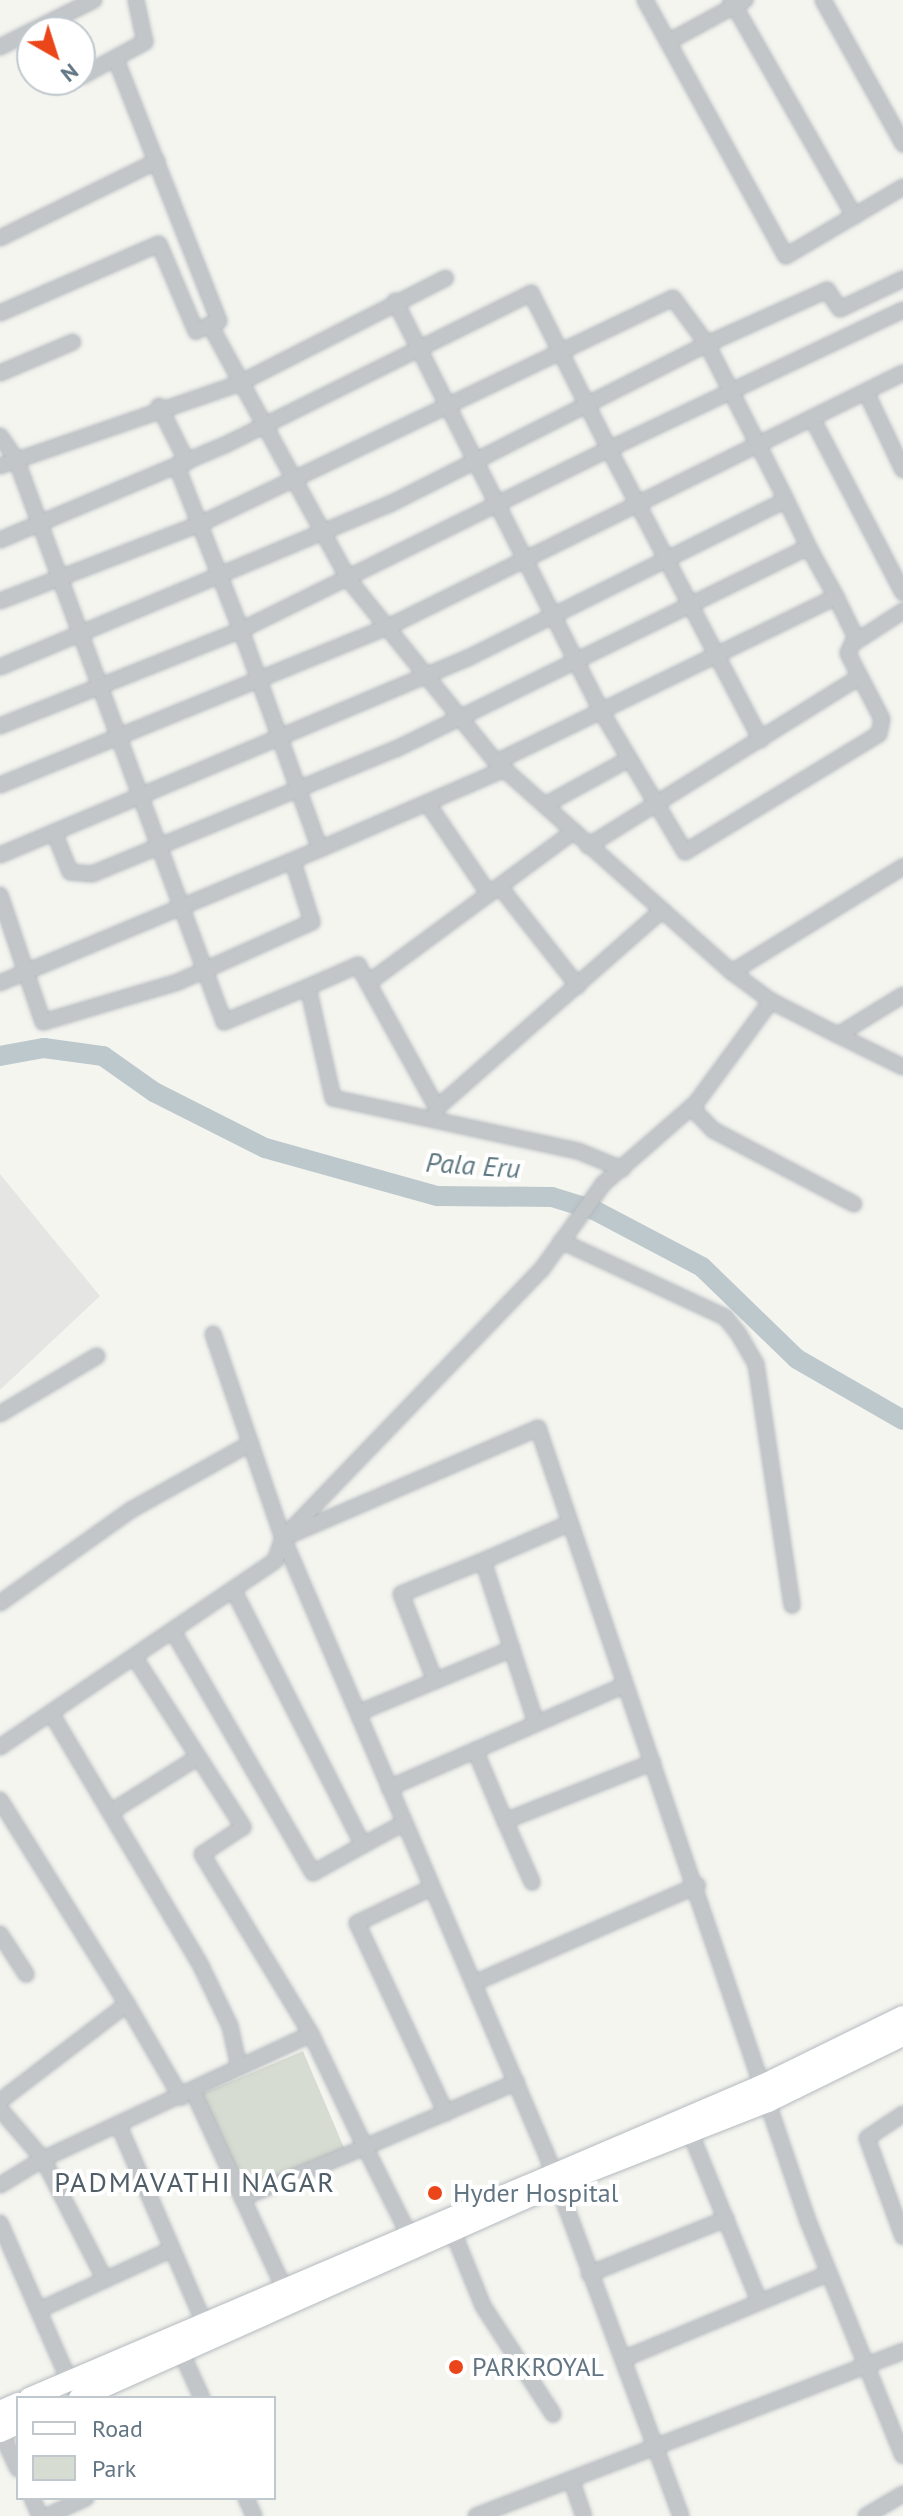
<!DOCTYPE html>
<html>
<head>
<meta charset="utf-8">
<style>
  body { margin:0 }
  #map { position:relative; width:903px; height:2516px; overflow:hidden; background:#f5f5f0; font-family:"PT Sans",sans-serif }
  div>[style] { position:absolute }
  .built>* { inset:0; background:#e5e6e4 }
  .green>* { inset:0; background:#d6dcd1; transform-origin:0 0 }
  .river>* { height:20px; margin:-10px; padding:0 10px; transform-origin:10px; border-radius:10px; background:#bdc8cd }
  .roads { filter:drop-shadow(0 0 2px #b4babe) drop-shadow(0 0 2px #b4babe) }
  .street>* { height:14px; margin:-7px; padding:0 7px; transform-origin:7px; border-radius:7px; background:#c2c6c9 }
  .secondary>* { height:20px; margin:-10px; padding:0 10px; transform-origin:10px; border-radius:10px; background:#fff }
  .dots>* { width:22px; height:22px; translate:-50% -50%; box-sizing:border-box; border:4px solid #fff; border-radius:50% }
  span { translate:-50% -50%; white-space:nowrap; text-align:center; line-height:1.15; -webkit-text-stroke:8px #fff; paint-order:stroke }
  .poi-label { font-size:26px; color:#627583 }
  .left { translate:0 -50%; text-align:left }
  .water-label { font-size:28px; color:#5e7881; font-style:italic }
  .neighbourhood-label { font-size:28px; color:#505e68; letter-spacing:2px }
  .legend { position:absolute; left:16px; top:2396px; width:260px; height:104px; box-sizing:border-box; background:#fff; border:2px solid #c0c8cd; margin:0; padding:10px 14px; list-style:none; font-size:24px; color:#627583 }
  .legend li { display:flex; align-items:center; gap:16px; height:40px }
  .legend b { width:40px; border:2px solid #c0c8cd }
  .north { position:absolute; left:16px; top:16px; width:80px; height:80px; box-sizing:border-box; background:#fff; border:2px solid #c0c8cd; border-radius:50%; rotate:141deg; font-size:22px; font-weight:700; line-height:32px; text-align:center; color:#627583 }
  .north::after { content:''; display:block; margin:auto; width:28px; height:36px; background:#eb451a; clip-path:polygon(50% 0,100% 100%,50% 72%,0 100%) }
</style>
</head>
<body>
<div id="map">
  <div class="built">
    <i style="clip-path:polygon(0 1174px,100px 1296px,0 1390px)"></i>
  </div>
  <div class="green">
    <i style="left:303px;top:2051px;width:108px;height:110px;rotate:67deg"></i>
  </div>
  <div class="river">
    <i style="left:0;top:1056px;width:45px;rotate:-10.3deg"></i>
    <i style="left:44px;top:1048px;width:60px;rotate:7.7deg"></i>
    <i style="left:103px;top:1056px;width:62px;rotate:35.2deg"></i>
    <i style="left:154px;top:1092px;width:124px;rotate:26.8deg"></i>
    <i style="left:265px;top:1148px;width:179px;rotate:15.6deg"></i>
    <i style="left:437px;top:1196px;width:115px;rotate:0.5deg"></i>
    <i style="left:552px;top:1197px;width:44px;rotate:17.2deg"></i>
    <i style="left:594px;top:1210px;width:122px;rotate:27.8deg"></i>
    <i style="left:702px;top:1267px;width:132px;rotate:44.1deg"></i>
    <i style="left:797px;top:1359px;width:122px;rotate:29.9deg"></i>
  </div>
  <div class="roads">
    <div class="street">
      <i style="left:645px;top:0;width:292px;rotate:61.2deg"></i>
      <i style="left:786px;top:256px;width:136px;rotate:-30.5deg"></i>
      <i style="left:731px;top:0;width:249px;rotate:60.3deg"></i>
      <i style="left:823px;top:0;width:165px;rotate:60.9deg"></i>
      <i style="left:668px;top:42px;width:88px;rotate:-28.6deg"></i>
      <i style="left:0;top:47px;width:105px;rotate:-26.6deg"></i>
      <i style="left:82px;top:76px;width:72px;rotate:-28.4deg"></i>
      <i style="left:145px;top:42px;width:43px;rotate:-102.1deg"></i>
      <i style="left:0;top:238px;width:175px;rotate:-26.1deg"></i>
      <i style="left:395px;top:301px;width:459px;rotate:63.3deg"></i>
      <i style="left:601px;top:711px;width:164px;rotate:59.2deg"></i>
      <i style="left:685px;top:852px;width:227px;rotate:-31.3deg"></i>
      <i style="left:879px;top:734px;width:15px;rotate:-79deg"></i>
      <i style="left:882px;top:719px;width:47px;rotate:-117.6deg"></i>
      <i style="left:0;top:313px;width:173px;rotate:-23.5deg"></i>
      <i style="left:159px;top:244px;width:95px;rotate:67deg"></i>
      <i style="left:196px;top:331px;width:25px;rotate:-23deg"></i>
      <i style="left:219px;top:321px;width:282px;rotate:-111.5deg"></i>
      <i style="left:210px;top:325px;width:290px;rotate:61.4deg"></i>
      <i style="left:349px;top:580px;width:234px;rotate:51.1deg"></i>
      <i style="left:496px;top:762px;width:316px;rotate:41.7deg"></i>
      <i style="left:0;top:373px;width:79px;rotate:-23deg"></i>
      <i style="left:866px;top:392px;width:86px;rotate:64.6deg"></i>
      <i style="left:159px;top:406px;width:63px;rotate:63.4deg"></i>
      <i style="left:812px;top:418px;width:197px;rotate:62.5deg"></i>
      <i style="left:0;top:436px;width:28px;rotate:55deg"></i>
      <i style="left:16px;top:459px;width:600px;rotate:69.72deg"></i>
      <i style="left:224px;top:1022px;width:91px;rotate:-22.6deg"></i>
      <i style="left:308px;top:987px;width:114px;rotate:77.3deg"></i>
      <i style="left:333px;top:1098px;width:251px;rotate:12.2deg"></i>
      <i style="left:578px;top:1151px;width:48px;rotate:22.2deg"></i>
      <i style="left:0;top:466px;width:252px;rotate:-19deg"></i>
      <i style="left:238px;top:384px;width:233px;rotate:-27deg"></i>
      <i style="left:786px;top:500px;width:55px;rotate:64.4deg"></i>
      <i style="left:0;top:540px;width:244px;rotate:-22.9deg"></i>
      <i style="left:225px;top:445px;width:342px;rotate:-26.4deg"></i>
      <i style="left:531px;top:293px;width:174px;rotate:63.4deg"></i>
      <i style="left:609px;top:449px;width:410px;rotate:153.8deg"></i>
      <i style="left:241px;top:630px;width:175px;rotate:-111.4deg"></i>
      <i style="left:0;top:601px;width:214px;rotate:-21.1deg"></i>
      <i style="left:200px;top:524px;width:524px;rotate:-25.54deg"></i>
      <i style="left:673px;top:298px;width:57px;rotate:53.5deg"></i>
      <i style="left:707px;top:344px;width:132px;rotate:-24.2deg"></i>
      <i style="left:827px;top:290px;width:23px;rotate:56deg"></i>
      <i style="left:840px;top:309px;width:70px;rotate:-25.5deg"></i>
      <i style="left:0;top:667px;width:423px;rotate:-22.7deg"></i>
      <i style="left:390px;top:504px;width:355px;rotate:-26.8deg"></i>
      <i style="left:707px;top:344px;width:175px;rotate:63.1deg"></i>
      <i style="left:786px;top:500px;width:353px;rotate:153.6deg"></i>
      <i style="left:470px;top:657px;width:510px;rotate:157.16deg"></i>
      <i style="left:0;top:726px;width:259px;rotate:-21.7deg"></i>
      <i style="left:241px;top:630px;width:233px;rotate:70.2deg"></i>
      <i style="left:320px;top:849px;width:347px;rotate:157.3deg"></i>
      <i style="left:761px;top:740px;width:328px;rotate:-117.6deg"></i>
      <i style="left:609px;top:449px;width:325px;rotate:-25.3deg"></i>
      <i style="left:496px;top:762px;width:378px;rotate:-25.9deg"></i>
      <i style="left:836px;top:597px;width:48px;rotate:64deg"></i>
      <i style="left:0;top:785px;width:419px;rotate:-22.2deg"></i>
      <i style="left:388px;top:627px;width:574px;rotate:-26.25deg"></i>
      <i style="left:545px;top:805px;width:94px;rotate:-28.8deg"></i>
      <i style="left:430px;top:807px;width:105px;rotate:55.9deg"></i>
      <i style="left:54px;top:832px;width:43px;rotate:68.2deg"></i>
      <i style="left:70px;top:872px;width:22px;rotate:5deg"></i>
      <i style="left:92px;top:874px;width:329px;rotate:-22.4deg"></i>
      <i style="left:396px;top:749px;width:453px;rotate:-26.1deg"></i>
      <i style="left:803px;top:550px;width:7px"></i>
      <i style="left:810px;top:550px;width:54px;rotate:61deg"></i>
      <i style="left:588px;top:846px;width:320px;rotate:-31.9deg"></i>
      <i style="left:860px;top:677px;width:27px;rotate:-117deg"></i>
      <i style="left:848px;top:653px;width:10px;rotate:-66deg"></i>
      <i style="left:852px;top:644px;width:61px;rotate:-32.9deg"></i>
      <i style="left:320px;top:849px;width:202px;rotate:-23.4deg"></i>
      <i style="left:500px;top:887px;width:126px;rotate:51.8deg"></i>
      <i style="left:0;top:895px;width:134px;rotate:71.3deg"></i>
      <i style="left:43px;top:1022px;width:141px;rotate:-16.5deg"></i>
      <i style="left:178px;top:982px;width:147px;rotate:-24.1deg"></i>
      <i style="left:312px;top:922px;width:63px;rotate:-107.6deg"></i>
      <i style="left:368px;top:983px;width:256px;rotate:-36.4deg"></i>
      <i style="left:308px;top:987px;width:55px;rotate:-23.7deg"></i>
      <i style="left:358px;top:965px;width:163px;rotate:61.1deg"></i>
      <i style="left:437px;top:1108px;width:9px;rotate:103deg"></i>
      <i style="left:771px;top:1001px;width:49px;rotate:-143.4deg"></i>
      <i style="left:732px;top:972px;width:201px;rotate:-31.6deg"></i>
      <i style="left:838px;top:1035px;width:72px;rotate:26.2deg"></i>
      <i style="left:691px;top:1107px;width:32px;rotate:46deg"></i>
      <i style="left:713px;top:1130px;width:159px;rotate:27.7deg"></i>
      <i style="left:437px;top:1108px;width:300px;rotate:-41.3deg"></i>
      <i style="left:561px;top:1241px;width:181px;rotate:24.9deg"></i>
      <i style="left:725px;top:1317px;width:21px;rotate:51deg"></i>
      <i style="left:738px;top:1333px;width:36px;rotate:60deg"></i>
      <i style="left:756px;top:1364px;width:244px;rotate:81.5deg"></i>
      <i style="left:213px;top:1334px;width:216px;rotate:71.1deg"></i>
      <i style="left:283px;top:1538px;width:669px;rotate:66.85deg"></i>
      <i style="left:546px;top:2153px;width:387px;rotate:69.6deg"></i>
      <i style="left:0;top:1414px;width:113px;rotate:-30.9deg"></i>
      <i style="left:283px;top:1538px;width:278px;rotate:-23.3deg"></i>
      <i style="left:538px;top:1428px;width:838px;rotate:71.2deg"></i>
      <i style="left:808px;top:2221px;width:253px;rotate:68deg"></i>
      <i style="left:235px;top:1593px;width:283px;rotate:63.1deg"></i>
      <i style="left:363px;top:1845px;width:47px;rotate:-28.2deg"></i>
      <i style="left:0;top:1603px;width:161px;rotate:-35.4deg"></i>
      <i style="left:131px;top:1510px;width:137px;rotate:-29.2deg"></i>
      <i style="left:174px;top:1633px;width:277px;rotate:59.9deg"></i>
      <i style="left:313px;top:1873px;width:57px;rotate:-29.2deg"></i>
      <i style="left:135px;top:1658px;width:201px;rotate:57.4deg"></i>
      <i style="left:243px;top:1827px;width:49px;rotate:146.6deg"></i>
      <i style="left:202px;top:1854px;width:210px;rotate:58.8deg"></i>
      <i style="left:435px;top:1681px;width:93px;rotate:-111.3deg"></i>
      <i style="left:401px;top:1594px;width:96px;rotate:-22deg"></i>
      <i style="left:51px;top:1713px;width:292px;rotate:59.3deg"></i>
      <i style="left:200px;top:1964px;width:69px;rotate:64.2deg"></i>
      <i style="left:230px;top:2026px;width:42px;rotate:77.6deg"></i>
      <i style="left:358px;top:1713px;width:167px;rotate:-22.6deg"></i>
      <i style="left:536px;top:1723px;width:170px;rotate:-108.1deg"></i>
      <i style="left:483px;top:1561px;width:95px;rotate:-23.6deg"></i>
      <i style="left:0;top:1747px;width:332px;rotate:-34.1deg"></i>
      <i style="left:275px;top:1561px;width:24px;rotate:-71deg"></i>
      <i style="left:283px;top:1538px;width:373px;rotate:-46.1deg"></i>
      <i style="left:542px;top:1269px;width:105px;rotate:-54.3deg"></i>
      <i style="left:603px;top:1184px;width:123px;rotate:-41.1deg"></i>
      <i style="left:696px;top:1103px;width:127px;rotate:-53.7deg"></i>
      <i style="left:771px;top:1001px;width:75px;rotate:26.9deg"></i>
      <i style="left:838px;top:1035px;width:76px;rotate:-31.6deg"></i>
      <i style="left:475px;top:1750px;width:77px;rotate:67.1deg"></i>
      <i style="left:505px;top:1821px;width:159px;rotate:-21.7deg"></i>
      <i style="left:389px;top:1788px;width:257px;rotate:-23.6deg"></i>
      <i style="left:0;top:1800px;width:240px;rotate:58.1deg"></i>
      <i style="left:114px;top:1810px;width:99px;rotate:-32.2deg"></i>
      <i style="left:505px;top:1821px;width:67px;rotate:66.1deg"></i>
      <i style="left:431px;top:1888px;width:82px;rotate:154.7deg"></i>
      <i style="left:357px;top:1923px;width:210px;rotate:64.9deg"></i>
      <i style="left:0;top:1934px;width:48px;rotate:57deg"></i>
      <i style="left:474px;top:1983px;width:244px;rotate:-23.6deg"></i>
      <i style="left:193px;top:2091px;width:227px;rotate:65.2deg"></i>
      <i style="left:0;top:2101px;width:160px;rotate:-37.4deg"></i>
      <i style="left:127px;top:2004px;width:108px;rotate:59.9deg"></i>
      <i style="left:0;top:2109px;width:66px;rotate:49.3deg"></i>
      <i style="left:43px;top:2159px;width:50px;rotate:148.8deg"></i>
      <i style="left:903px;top:2114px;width:43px;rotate:146.3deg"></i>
      <i style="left:867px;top:2138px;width:105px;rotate:70deg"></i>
      <i style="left:119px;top:2126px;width:221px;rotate:66.6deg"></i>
      <i style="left:690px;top:2132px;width:183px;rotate:67.8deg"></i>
      <i style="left:242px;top:2198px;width:133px;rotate:-22.5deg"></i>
      <i style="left:365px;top:2147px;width:105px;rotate:63.4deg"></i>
      <i style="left:0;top:2223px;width:171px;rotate:66.3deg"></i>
      <i style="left:453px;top:2232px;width:80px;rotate:67.9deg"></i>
      <i style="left:483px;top:2306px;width:129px;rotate:57.1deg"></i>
      <i style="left:589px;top:2274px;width:148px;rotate:-21.9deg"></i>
      <i style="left:105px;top:2280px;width:136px;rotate:-117.1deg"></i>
      <i style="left:43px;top:2159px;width:296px;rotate:-25deg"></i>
      <i style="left:311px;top:2034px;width:125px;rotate:64.5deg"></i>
      <i style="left:365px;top:2147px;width:165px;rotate:-23.2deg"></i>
      <i style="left:39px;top:2310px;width:146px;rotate:-24.6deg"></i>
      <i style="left:182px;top:2354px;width:48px;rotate:65.6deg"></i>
      <i style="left:623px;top:2359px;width:221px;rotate:-22.6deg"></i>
      <i style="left:0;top:2430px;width:43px;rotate:65.2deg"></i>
      <i style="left:571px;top:2479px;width:39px;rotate:71deg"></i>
      <i style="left:32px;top:2498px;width:20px;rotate:66deg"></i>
      <i style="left:246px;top:2498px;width:20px;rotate:66deg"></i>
      <i style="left:47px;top:2516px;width:43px;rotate:-24.8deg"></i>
      <i style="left:476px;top:2516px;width:458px;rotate:-21.1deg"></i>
      <i style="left:866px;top:2516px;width:43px;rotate:-30.7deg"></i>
    </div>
    <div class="secondary">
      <i style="left:29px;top:2398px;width:797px;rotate:-23.12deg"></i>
      <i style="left:762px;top:2085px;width:157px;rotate:-26.1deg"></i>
      <i style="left:79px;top:2398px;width:522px;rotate:-24.06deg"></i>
      <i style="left:556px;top:2185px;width:228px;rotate:-21.4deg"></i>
      <i style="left:768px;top:2102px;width:150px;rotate:-26.1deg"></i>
      <i style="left:0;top:2411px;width:20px;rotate:-24deg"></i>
      <i style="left:0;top:2432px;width:20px;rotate:-24deg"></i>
    </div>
  </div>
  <div class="dots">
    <i style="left:435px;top:2193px;background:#eb451a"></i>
    <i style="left:456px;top:2367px;background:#eb451a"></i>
  </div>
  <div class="poi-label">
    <span class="left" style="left:453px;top:2193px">Hyder Hospital</span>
    <span class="left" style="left:472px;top:2367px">PARKROYAL</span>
  </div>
  <div class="water-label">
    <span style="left:473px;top:1165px;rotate:4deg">Pala Eru</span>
  </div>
  <div class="neighbourhood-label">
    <span style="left:195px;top:2182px">PADMAVATHI NAGAR</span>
  </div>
  <ul class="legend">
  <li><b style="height:10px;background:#fff"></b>Road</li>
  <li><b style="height:22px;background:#d6dcd1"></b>Park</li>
  </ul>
  <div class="north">N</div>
</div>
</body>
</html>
